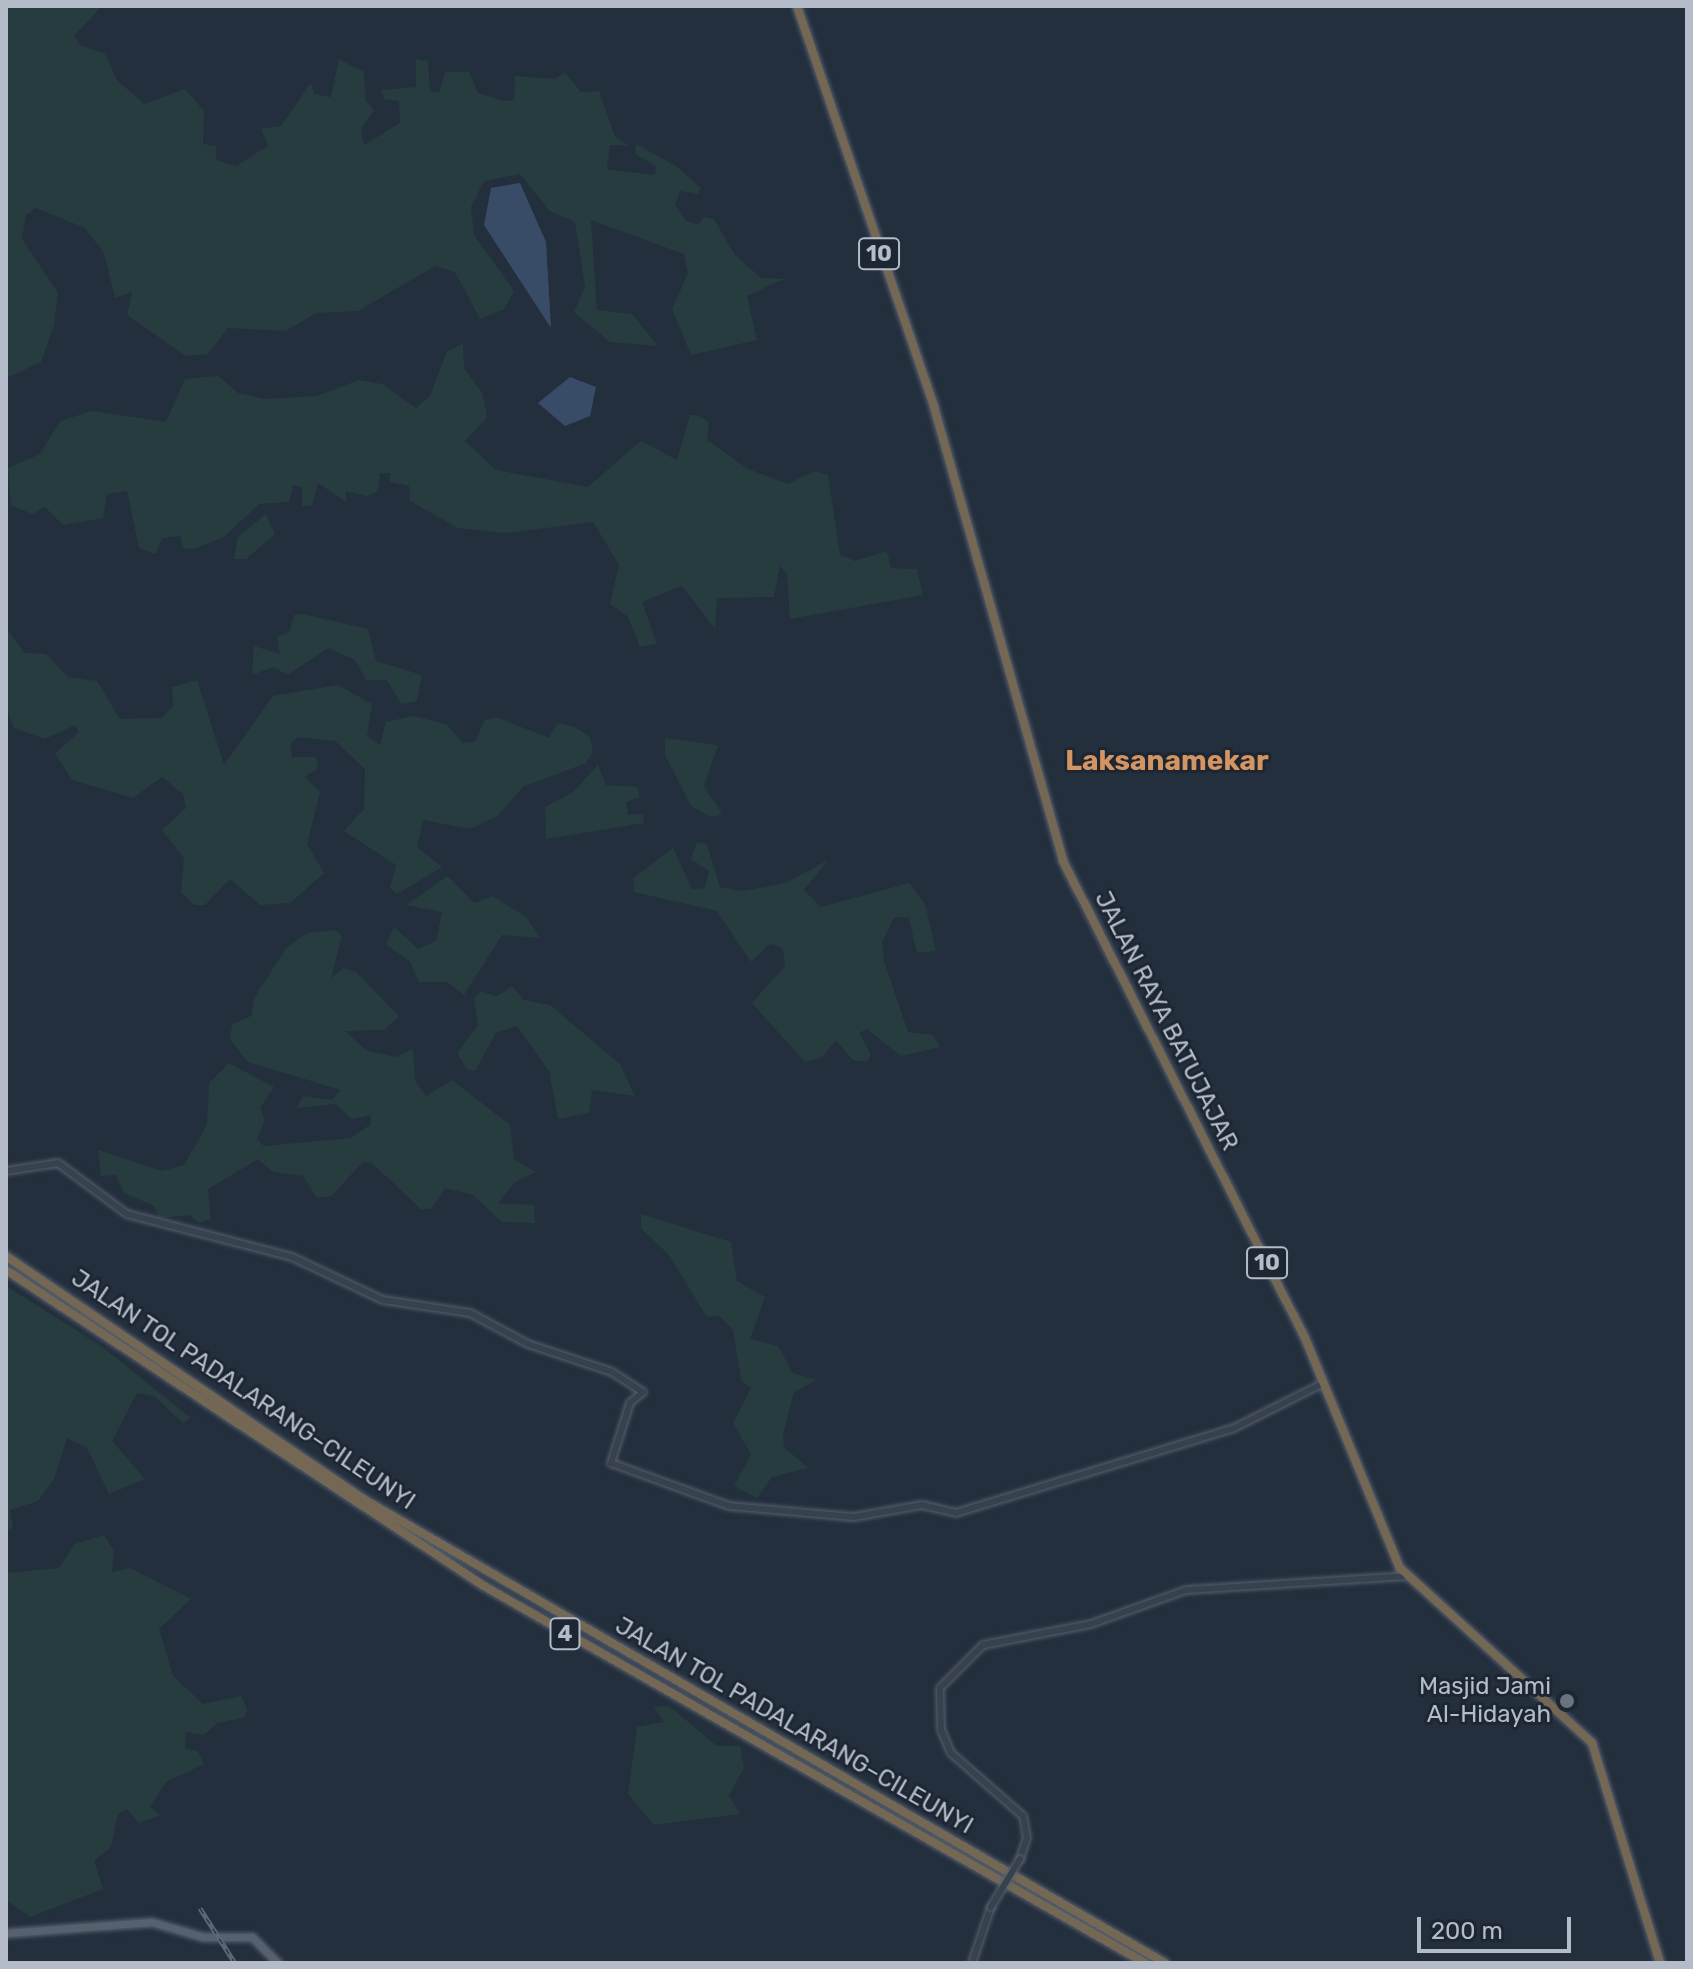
<!DOCTYPE html>
<html>
<head>
<meta charset="utf-8">
<style>
  body { margin:0 }
  #map { position:relative; width:1693px; height:1969px; overflow:hidden; background:#242f3e; font-family:Rubik,sans-serif }
  div>[style] { position:absolute }
  .green>* { inset:0; background:#263c3f }
  .water>* { inset:0; background:#394c67 }
  .roads { filter:drop-shadow(0 0 2px #565f6c) drop-shadow(0 0 2px #565f6c) }
  .minor>* { height:6px; margin:-3px; padding:0 3px; transform-origin:3px; border-radius:3px; background:#38414e }
  .major>* { height:7px; margin:-3.5px; padding:0 3.5px; transform-origin:3.5px; border-radius:3.5px; background:#56606e }
  .highway>* { height:8px; margin:-4px; padding:0 4px; transform-origin:4px; border-radius:4px; background:#746855 }
  .rail>* { height:5px; margin-top:-2.5px; transform-origin:0; background:repeating-linear-gradient(90deg,#1d2633 0 6px,#5a6575 0 12px); box-sizing:border-box; border-block:2px solid #5a6575 }
  .bridges { filter:drop-shadow(0 0 2px #565f6c) drop-shadow(0 0 2px #565f6c) }
  .minor-bridge>* { height:6px; margin:-3px; padding:0 3px; transform-origin:3px; border-radius:3px; background:#38414e }
  .dots>* { width:22px; height:22px; translate:-50% -50%; box-sizing:border-box; border:4px solid #1d2633; border-radius:50% }
  span { translate:-50% -50%; white-space:nowrap; text-align:center; line-height:1.15; -webkit-text-stroke:6px #1d2633; paint-order:stroke }
  .shield-label span { padding:2px 6px; background:#1d2633; border:2px solid; border-radius:6px; -webkit-text-stroke-width:0 }
  .shield-label { font-size:22px; color:#b4bcc9; font-weight:700 }
  .street-label { font-size:24px; color:#b4bcc9 }
  .poi-label { font-size:24px; color:#b4bcc9 }
  .right { translate:-100% -50%; text-align:right }
  .quarter-label { font-size:28px; color:#d59563; font-weight:700 }
  .frame { position:absolute; inset:0; border:8px solid #b4bcc9; pointer-events:none }
  .scale { position:absolute; left:1417px; top:1917px; width:154px; height:36px; box-sizing:border-box; border:4px solid #b4bcc9; border-top:0; padding-left:10px; font-size:24px; line-height:28px; white-space:nowrap; color:#b4bcc9; -webkit-text-stroke:6px #1d2633; paint-order:stroke }
</style>
</head>
<body>
<div id="map">
  <div class="green">
    <i style="clip-path:polygon(6px 6px,102px 6px,74px 36px,80px 45px,105px 54px,117px 80px,144px 104px,185px 89px,204px 111px,203px 144px,216px 146px,216px 160px,236px 166px,268px 146px,261px 129px,281px 126px,311px 83px,314px 94px,331px 97px,339px 59px,364px 72px,366px 101px,374px 110px,361px 129px,364px 145px,400px 123px,399px 101px,384px 99px,381px 90px,416px 87px,416px 59px,428px 61px,430px 91px,439px 93px,445px 72px,469px 72px,478px 93px,504px 101px,514px 100px,515px 76px,555px 79px,565px 72px,581px 92px,599px 91px,615px 137px,628px 145px,610px 145px,607px 169px,655px 175px,656px 166px,635px 154px,636px 144px,676px 166px,701px 188px,698px 194px,680px 191px,675px 205px,685px 220px,698px 225px,704px 217px,714px 219px,735px 255px,761px 278px,784px 279px,747px 296px,757px 340px,691px 355px,672px 309px,688px 273px,684px 254px,591px 220px,597px 310px,632px 314px,658px 346px,610px 342px,574px 312px,585px 287px,575px 222px,550px 211px,520px 174px,484px 181px,471px 207px,474px 235px,514px 291px,504px 309px,480px 319px,455px 272px,435px 266px,358px 311px,317px 313px,285px 331px,228px 328px,208px 354px,186px 356px,127px 315px,132px 292px,115px 298px,104px 253px,85px 228px,36px 208px,26px 215px,22px 239px,58px 293px,54px 325px,41px 362px,6px 378px)"></i>
    <i style="clip-path:polygon(463px 344px,464px 368px,483px 394px,487px 418px,465px 441px,496px 470px,588px 487px,641px 441px,677px 460px,690px 415px,697px 415px,709px 422px,707px 440px,748px 469px,788px 484px,814px 471px,828px 475px,840px 555px,855px 561px,887px 551px,891px 568px,917px 569px,923px 595px,790px 619px,787px 574px,780px 566px,774px 597px,717px 598px,715px 629px,682px 586px,642px 602px,657px 644px,640px 647px,628px 617px,610px 604px,619px 565px,593px 522px,505px 533px,458px 528px,410px 501px,409px 486px,390px 482px,390px 473px,380px 473px,378px 491px,367px 496px,346px 491px,346px 502px,318px 483px,312px 505px,302px 506px,302px 487px,293px 485px,289px 502px,259px 504px,224px 537px,193px 549px,183px 548px,180px 536px,162px 538px,156px 554px,139px 548px,127px 491px,107px 494px,103px 518px,63px 525px,45px 507px,32px 514px,11px 505px,8px 468px,40px 454px,60px 421px,92px 411px,166px 422px,185px 379px,218px 376px,238px 393px,265px 399px,317px 396px,359px 380px,382px 384px,416px 408px,430px 396px,447px 351px)"></i>
    <i style="clip-path:polygon(266px 514px,275px 534px,246px 559px,234px 559px,238px 537px)"></i>
    <i style="clip-path:polygon(303px 614px,368px 629px,376px 661px,422px 675px,417px 701px,401px 704px,387px 680px,366px 680px,355px 660px,328px 648px,288px 675px,273px 667px,252px 675px,254px 646px,280px 654px,277px 637px,290px 631px,294px 615px)"></i>
    <i style="clip-path:polygon(6px 627px,24px 653px,46px 654px,68px 677px,97px 681px,120px 719px,162px 718px,173px 706px,172px 687px,197px 680px,224px 765px,273px 696px,338px 685px,372px 704px,367px 736px,380px 745px,386px 722px,413px 716px,446px 724px,463px 743px,475px 742px,484px 721px,496px 717px,549px 738px,557px 723px,575px 727px,590px 737px,593px 752px,586px 763px,523px 787px,497px 816px,470px 829px,423px 820px,417px 847px,442px 867px,397px 894px,390px 888px,396px 865px,344px 831px,364px 809px,365px 769px,335px 741px,298px 737px,290px 744px,292px 757px,316px 757px,318px 768px,305px 777px,320px 792px,307px 844px,324px 873px,290px 903px,260px 905px,230px 879px,205px 905px,195px 905px,181px 892px,184px 858px,162px 830px,186px 808px,183px 794px,162px 777px,133px 798px,72px 780px,55px 753px,79px 732px,75px 725px,45px 739px,14px 728px,6px 707px)"></i>
    <i style="clip-path:polygon(665px 738px,718px 745px,704px 786px,722px 814px,711px 817px,691px 806px,665px 755px)"></i>
    <i style="clip-path:polygon(598px 765px,606px 785px,637px 787px,640px 797px,626px 802px,628px 815px,643px 814px,644px 823px,546px 839px,545px 807px,573px 792px)"></i>
    <i style="clip-path:polygon(697px 842px,707px 845px,720px 887px,743px 891px,786px 883px,828px 860px,804px 890px,821px 907px,909px 883px,925px 904px,936px 951px,917px 953px,909px 918px,894px 917px,882px 942px,884px 961px,908px 1032px,933px 1035px,940px 1047px,901px 1056px,867px 1029px,859px 1033px,871px 1054px,867px 1062px,853px 1060px,836px 1041px,821px 1058px,805px 1062px,752px 1003px,785px 966px,783px 948px,770px 944px,751px 962px,717px 911px,634px 892px,633px 878px,673px 848px,692px 889px,705px 888px,709px 871px,691px 859px)"></i>
    <i style="clip-path:polygon(448px 876px,474px 903px,493px 896px,527px 918px,540px 938px,502px 935px,464px 995px,447px 982px,419px 982px,410px 962px,386px 944px,394px 927px,418px 949px,436px 941px,442px 912px,406px 905px)"></i>
    <i style="clip-path:polygon(336px 930px,342px 936px,331px 978px,344px 968px,356px 972px,399px 1016px,384px 1030px,345px 1031px,367px 1051px,396px 1057px,413px 1049px,415px 1081px,426px 1096px,452px 1080px,510px 1125px,514px 1159px,536px 1172px,515px 1182px,498px 1203px,534px 1205px,535px 1223px,502px 1222px,473px 1195px,445px 1188px,431px 1209px,421px 1209px,372px 1163px,363px 1162px,331px 1196px,317px 1198px,303px 1176px,273px 1172px,258px 1159px,208px 1189px,211px 1219px,198px 1223px,190px 1215px,159px 1218px,154px 1206px,124px 1193px,116px 1175px,101px 1176px,98px 1150px,162px 1171px,184px 1165px,207px 1125px,209px 1083px,229px 1063px,274px 1087px,260px 1108px,265px 1120px,257px 1139px,264px 1146px,351px 1138px,371px 1124px,371px 1115px,352px 1119px,335px 1104px,296px 1108px,303px 1096px,332px 1100px,341px 1090px,248px 1062px,229px 1038px,233px 1024px,251px 1016px,254px 998px,287px 947px,307px 933px)"></i>
    <i style="clip-path:polygon(512px 986px,524px 1000px,550px 1005px,620px 1064px,635px 1096px,592px 1090px,589px 1113px,558px 1119px,549px 1071px,517px 1026px,496px 1033px,475px 1071px,467px 1069px,457px 1053px,478px 1025px,474px 998px,482px 991px,496px 997px)"></i>
    <i style="clip-path:polygon(641px 1214px,731px 1242px,737px 1281px,765px 1297px,750px 1339px,778px 1346px,793px 1373px,817px 1380px,794px 1392px,783px 1434px,784px 1447px,808px 1468px,772px 1477px,757px 1498px,734px 1486px,751px 1454px,733px 1423px,751px 1388px,741px 1380px,733px 1330px,720px 1316px,707px 1317px,668px 1254px,641px 1228px)"></i>
    <i style="clip-path:polygon(6px 1286px,100px 1345px,191px 1418px,183px 1423px,154px 1396px,137px 1393px,112px 1441px,145px 1479px,109px 1494px,87px 1448px,67px 1438px,54px 1479px,38px 1501px,10px 1510px,13px 1527px,6px 1531px)"></i>
    <i style="clip-path:polygon(104px 1535px,114px 1551px,112px 1572px,130px 1568px,191px 1599px,159px 1629px,173px 1676px,203px 1704px,241px 1696px,247px 1709px,244px 1718px,217px 1723px,204px 1735px,186px 1732px,185px 1749px,198px 1751px,204px 1764px,166px 1782px,150px 1807px,160px 1815px,139px 1823px,127px 1809px,118px 1814px,111px 1847px,94px 1861px,103px 1889px,30px 1917px,6px 1900px,6px 1573px,59px 1568px,75px 1544px)"></i>
    <i style="clip-path:polygon(669px 1706px,717px 1746px,740px 1746px,744px 1768px,729px 1795px,740px 1814px,654px 1825px,628px 1794px,637px 1727px,664px 1722px,654px 1707px)"></i>
  </div>
  <div class="water">
    <i style="clip-path:polygon(520px 183px,546px 242px,551px 328px,484px 225px,491px 188px)"></i>
    <i style="clip-path:polygon(570px 377px,596px 387px,590px 416px,565px 426px,538px 403px)"></i>
  </div>
  <div class="roads">
    <div class="minor">
      <i style="left:6px;top:1171px;width:53px;rotate:-8.7deg"></i>
      <i style="left:58px;top:1163px;width:86px;rotate:36.5deg"></i>
      <i style="left:127px;top:1214px;width:171px;rotate:14.6deg"></i>
      <i style="left:292px;top:1257px;width:101px;rotate:25.3deg"></i>
      <i style="left:383px;top:1300px;width:88px;rotate:8.5deg"></i>
      <i style="left:470px;top:1313px;width:66px;rotate:28.1deg"></i>
      <i style="left:528px;top:1344px;width:89px;rotate:18.4deg"></i>
      <i style="left:612px;top:1372px;width:37px;rotate:33deg"></i>
      <i style="left:643px;top:1392px;width:17px;rotate:140deg"></i>
      <i style="left:630px;top:1403px;width:63px;rotate:107.6deg"></i>
      <i style="left:611px;top:1463px;width:126px;rotate:20deg"></i>
      <i style="left:729px;top:1506px;width:125px;rotate:5deg"></i>
      <i style="left:854px;top:1517px;width:69px;rotate:-10deg"></i>
      <i style="left:922px;top:1505px;width:35px;rotate:13deg"></i>
      <i style="left:956px;top:1513px;width:291px;rotate:-17deg"></i>
      <i style="left:1234px;top:1428px;width:101px;rotate:-26.6deg"></i>
      <i style="left:1020px;top:1859px;width:22px;rotate:-72deg"></i>
      <i style="left:1027px;top:1838px;width:22px;rotate:-100deg"></i>
      <i style="left:1023px;top:1816px;width:96px;rotate:-138.8deg"></i>
      <i style="left:951px;top:1753px;width:25px;rotate:-113deg"></i>
      <i style="left:941px;top:1730px;width:42px;rotate:-91.4deg"></i>
      <i style="left:940px;top:1688px;width:61px;rotate:-45deg"></i>
      <i style="left:983px;top:1645px;width:110px;rotate:-11deg"></i>
      <i style="left:1091px;top:1624px;width:101px;rotate:-19.7deg"></i>
      <i style="left:1186px;top:1590px;width:220px;rotate:-3.6deg"></i>
      <i style="left:972px;top:1963px;width:59px;rotate:-71.3deg"></i>
    </div>
    <div class="major">
      <i style="left:6px;top:1933px;width:146px;rotate:-4.3deg"></i>
      <i style="left:152px;top:1922px;width:53px;rotate:16.4deg"></i>
      <i style="left:203px;top:1937px;width:49px"></i>
      <i style="left:252px;top:1937px;width:37px;rotate:45deg"></i>
    </div>
    <div class="highway">
      <i style="left:797px;top:6px;width:424px;rotate:71.1deg"></i>
      <i style="left:934px;top:407px;width:472px;rotate:74.1deg"></i>
      <i style="left:1063px;top:861px;width:535px;rotate:63.1deg"></i>
      <i style="left:1305px;top:1338px;width:249px;rotate:67.6deg"></i>
      <i style="left:1400px;top:1568px;width:260px;rotate:42.3deg"></i>
      <i style="left:1592px;top:1743px;width:230px;rotate:72.8deg"></i>
      <i style="left:6px;top:1256px;width:434px;rotate:34.2deg"></i>
      <i style="left:365px;top:1500px;width:924px;rotate:30.06deg"></i>
      <i style="left:6px;top:1270px;width:573px;rotate:33.47deg"></i>
      <i style="left:484px;top:1586px;width:761px;rotate:29.7deg"></i>
    </div>
  </div>
  <div class="rail">
    <i style="left:200px;top:1908px;width:65px;rotate:57.5deg"></i>
  </div>
  <div class="bridges">
    <div class="minor-bridge">
      <i style="left:991px;top:1907px;width:56px;rotate:-58.9deg"></i>
    </div>
  </div>
  <div class="dots">
    <i style="left:1567px;top:1701px;background:#6b7280"></i>
  </div>
  <div class="shield-label">
    <span style="left:879px;top:254px">10</span>
    <span style="left:1267px;top:1263px">10</span>
    <span style="left:565px;top:1634px">4</span>
  </div>
  <div class="street-label">
    <span style="left:1166px;top:1021px;rotate:63deg">JALAN RAYA BATUJAJAR</span>
    <span style="left:243px;top:1390px;rotate:34deg">JALAN TOL PADALARANG–CILEUNYI</span>
    <span style="left:794px;top:1726px;rotate:30deg">JALAN TOL PADALARANG–CILEUNYI</span>
  </div>
  <div class="poi-label">
    <span class="right" style="left:1551px;top:1701px">Masjid Jami<br>Al-Hidayah</span>
  </div>
  <div class="quarter-label">
    <span style="left:1167px;top:761px">Laksanamekar</span>
  </div>
  <div class="frame"></div>
  <div class="scale">200 m</div>
</div>
</body>
</html>
